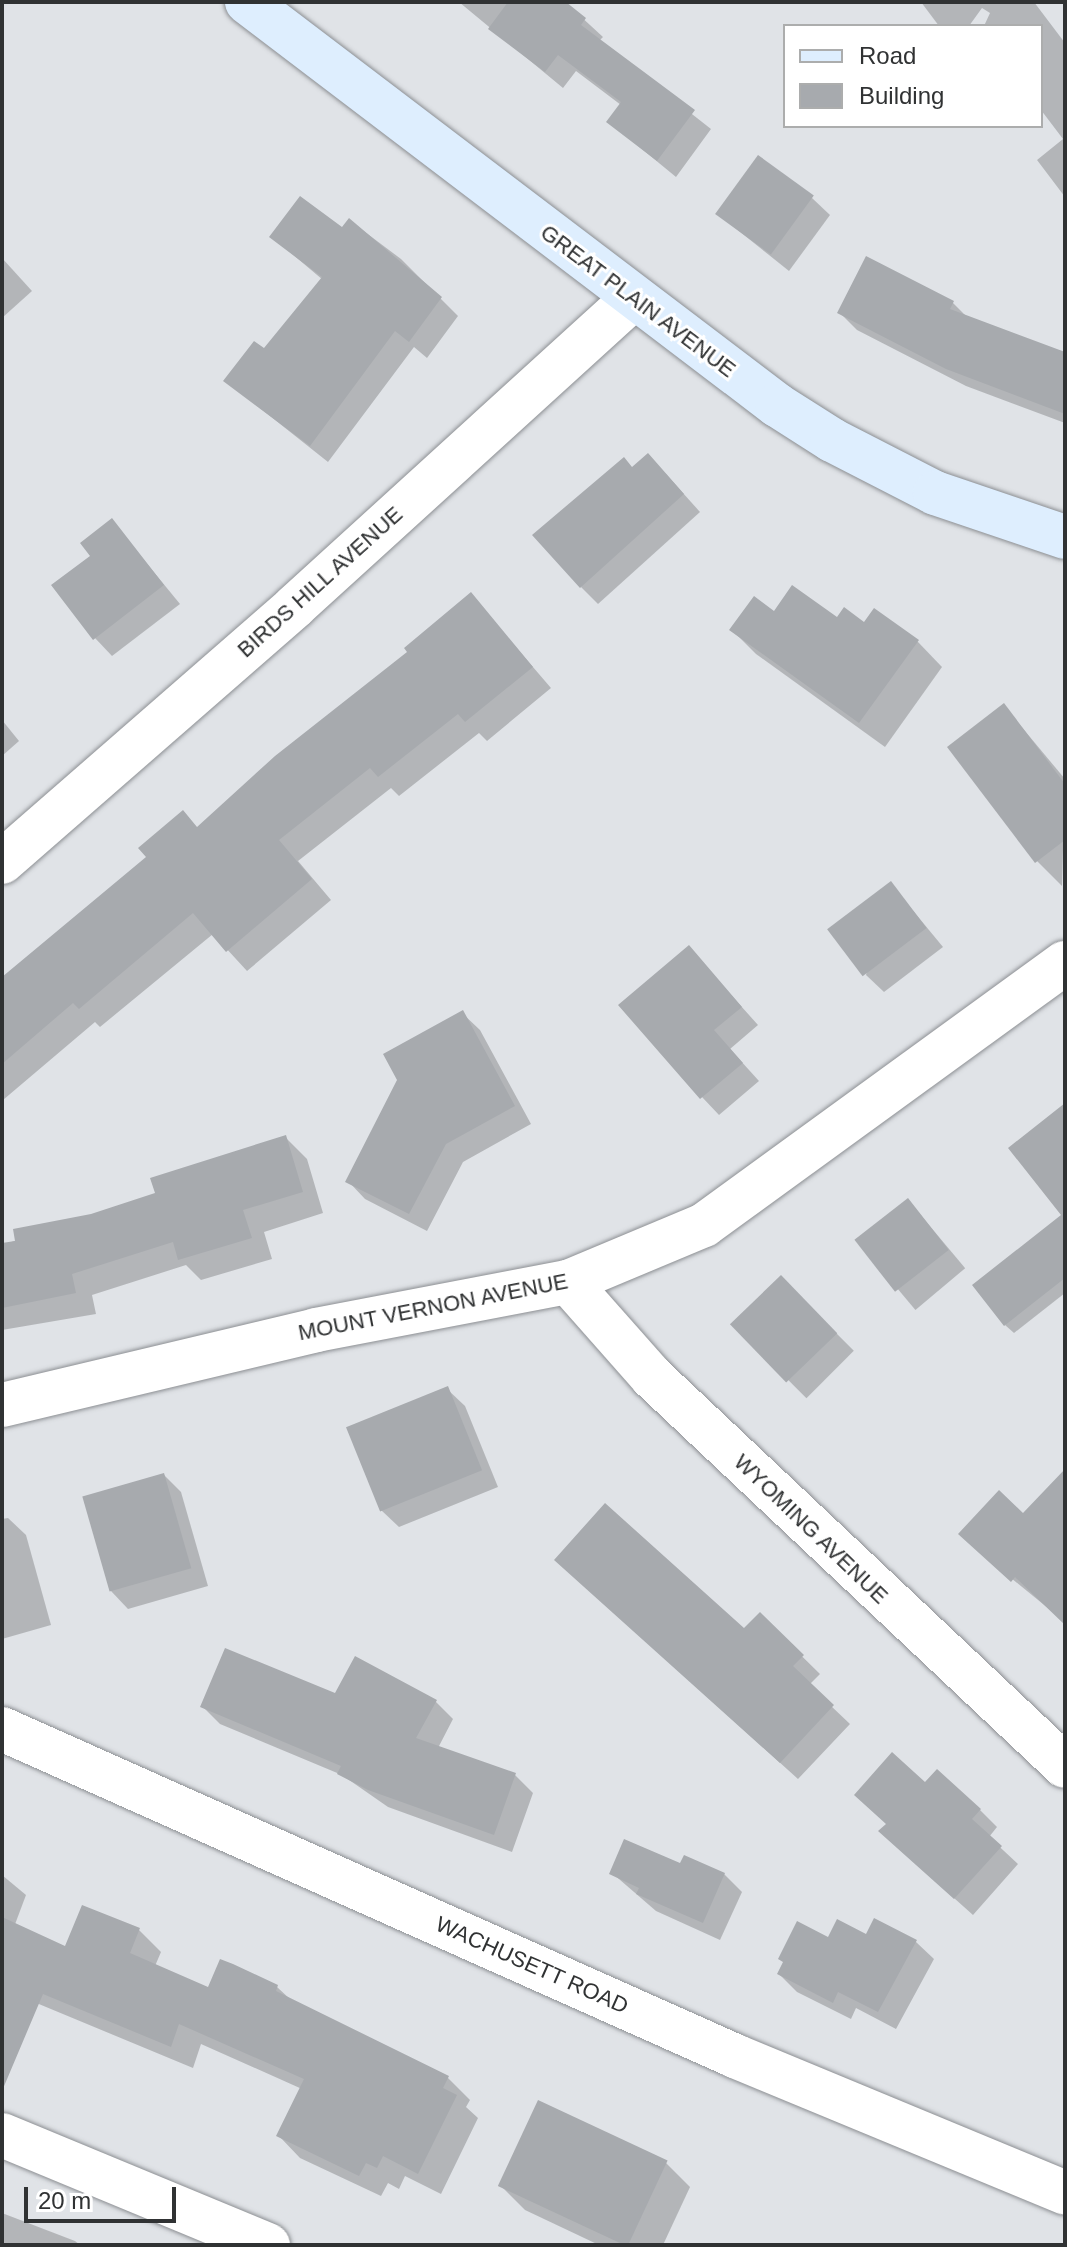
<!DOCTYPE html>
<html>
<head>
<meta charset="utf-8">
<style>
  body { margin:0 }
  #map { position:relative; width:1067px; height:2247px; overflow:hidden; background:#e0e3e7; font-family:Arial,sans-serif }
  div>[style] { position:absolute }
  .shadow>* { inset:0; background:#0003; transform-origin:0 0 }
  .building>* { inset:0; background:#a7aaae; transform-origin:0 0 }
  .roads { filter:drop-shadow(0 0 2px #8c8f93) drop-shadow(0 0 2px #8c8f93) }
  .minor>* { height:44px; margin:-22px; padding:0 22px; transform-origin:22px; border-radius:22px; background:#fff }
  .secondary>* { height:44px; margin:-22px; padding:0 22px; transform-origin:22px; border-radius:22px; background:#deeefe }
  span { translate:-50% -50%; white-space:nowrap; text-align:center; line-height:1.15; -webkit-text-stroke:6px #fff; paint-order:stroke }
  .street-label { font-size:22px; color:#303233 }
  .frame { position:absolute; inset:0; border:4px solid #303233; pointer-events:none }
  .legend { position:absolute; left:783px; top:24px; width:260px; height:104px; box-sizing:border-box; background:#fff; border:2px solid #acadad; margin:0; padding:10px 14px; list-style:none; font-size:24px; color:#303233 }
  .legend li { display:flex; align-items:center; gap:16px; height:40px }
  .legend b { width:40px; border:2px solid #acadad }
  .scale { position:absolute; left:24px; top:2187px; width:152px; height:36px; box-sizing:border-box; border:4px solid #303233; border-top:0; padding-left:10px; font-size:24px; line-height:28px; white-space:nowrap; color:#303233; -webkit-text-stroke:6px #fff; paint-order:stroke }
</style>
</head>
<body>
<div id="map">
  <div class="shadow">
    <i style="clip-path:polygon(459px 2px,565px 2px,603px 37px,599px 41px,711px 129px,676px 177px,609px 122px,621px 105px,576px 71px,563px 88px)"></i>
    <i style="clip-path:polygon(921px 2px,1034px 2px,1065px 43px,1065px 197px,1037px 160px,1063px 139px,1041px 110px,1041px 26px,984px 26px,990px 13px,982px 8px,969px 26px,939px 26px)"></i>
    <i style="clip-path:polygon(812px 198px,830px 215px,789px 271px,719px 215px)"></i>
    <i style="clip-path:polygon(349px 220px,401px 259px,458px 316px,427px 358px,414px 347px,328px 462px,226px 381px,264px 351px,323px 280px,272px 237px,342px 230px)"></i>
    <i style="clip-path:polygon(2px 258px,32px 291px,2px 318px)"></i>
    <i style="clip-path:polygon(867px 259px,953px 303px,969px 319px,1065px 354px,1065px 423px,966px 386px,857px 330px,840px 313px)"></i>
    <i style="clip-path:polygon(632px 469px,665px 473px,700px 512px,598px 604px,581px 587px)"></i>
    <i style="clip-path:polygon(112px 521px,180px 604px,112px 656px,95px 638px,93px 556px)"></i>
    <i style="clip-path:polygon(471px 595px,551px 688px,487px 741px,479px 733px,399px 796px,391px 788px,298px 861px,331px 900px,247px 971px,213px 934px,100px 1027px,95px 1022px,3px 1100px,2px 980px,198px 828px,410px 653px)"></i>
    <i style="clip-path:polygon(838px 620px,918px 642px,942px 667px,885px 747px,756px 654px,731px 629px)"></i>
    <i style="clip-path:polygon(1004px 706px,1065px 779px,1062px 886px,1037px 861px)"></i>
    <i style="clip-path:polygon(2px 720px,19px 741px,2px 756px)"></i>
    <i style="clip-path:polygon(891px 884px,943px 947px,884px 992px,866px 975px)"></i>
    <i style="clip-path:polygon(689px 948px,758px 1025px,730px 1049px,759px 1081px,719px 1115px,702px 1097px)"></i>
    <i style="clip-path:polygon(462px 1013px,480px 1030px,531px 1124px,463px 1162px,427px 1231px,365px 1199px,348px 1181px)"></i>
    <i style="clip-path:polygon(286px 1138px,307px 1159px,323px 1213px,264px 1232px,272px 1259px,201px 1280px,186px 1265px,92px 1295px,96px 1314px,2px 1330px,2px 1245px,157px 1195px)"></i>
    <i style="left:908px;top:1200px;width:89px;height:65px;rotate:50deg"></i>
    <i style="clip-path:polygon(1065px 1219px,1065px 1293px,1014px 1333px,1005px 1325px)"></i>
    <i style="left:781px;top:1278px;width:103px;height:67px;rotate:45deg"></i>
    <i style="clip-path:polygon(447px 1389px,465px 1406px,498px 1487px,399px 1527px,381px 1510px)"></i>
    <i style="clip-path:polygon(164px 1475px,181px 1492px,208px 1586px,128px 1609px,111px 1591px)"></i>
    <i style="clip-path:polygon(1065px 1488px,1065px 1622px,978px 1551px)"></i>
    <i style="clip-path:polygon(8px 1518px,26px 1535px,51px 1625px,2px 1639px,2px 1519px)"></i>
    <i style="clip-path:polygon(575px 1577px,745px 1631px,760px 1615px,820px 1674px,809px 1685px,850px 1724px,798px 1779px)"></i>
    <i style="clip-path:polygon(335px 1696px,436px 1702px,453px 1719px,438px 1748px,515px 1775px,533px 1793px,512px 1852px,388px 1807px,342px 1775px,220px 1724px,202px 1706px)"></i>
    <i style="clip-path:polygon(926px 1785px,980px 1810px,997px 1827px,989px 1837px,1018px 1864px,973px 1915px,898px 1848px)"></i>
    <i style="clip-path:polygon(681px 1866px,724px 1874px,742px 1892px,720px 1940px,656px 1911px,612px 1873px)"></i>
    <i style="clip-path:polygon(2px 1875px,26px 1895px,2px 1959px)"></i>
    <i style="clip-path:polygon(139px 1930px,161px 1952px,155px 1966px,209px 1990px,277px 1987px,291px 2000px,448px 2078px,470px 2100px,466px 2107px,478px 2118px,441px 2194px,405px 2176px,399px 2189px,388px 2183px,381px 2196px,300px 2158px,279px 2136px,302px 2089px,201px 2044px,193px 2068px,34px 2002px,66px 1949px)"></i>
    <i style="clip-path:polygon(867px 1936px,916px 1942px,934px 1959px,896px 2029px,856px 2008px,851px 2019px,797px 1992px,779px 1974px,829px 1940px)"></i>
    <i style="clip-path:polygon(665px 2162px,690px 2187px,663px 2245px,599px 2245px,525px 2210px,500px 2185px)"></i>
    <i style="clip-path:polygon(2px 2213px,75px 2241px,80px 2245px,2px 2245px)"></i>
  </div>
  <div class="building">
    <i style="clip-path:polygon(508px 2px,566px 2px,586px 18px,581px 25px,695px 110px,657px 161px,606px 122px,621px 102px,558px 55px,545px 72px,488px 29px)"></i>
    <i style="left:758px;top:155px;width:69px;height:73px;rotate:36deg"></i>
    <i style="clip-path:polygon(300px 196px,342px 227px,349px 218px,442px 297px,409px 342px,395px 331px,310px 446px,223px 381px,254px 341px,264px 348px,322px 277px,269px 237px)"></i>
    <i style="clip-path:polygon(866px 256px,954px 301px,950px 309px,1065px 352px,1065px 414px,946px 369px,837px 313px)"></i>
    <i style="clip-path:polygon(648px 453px,684px 494px,580px 588px,532px 535px,624px 457px,632px 467px)"></i>
    <i style="clip-path:polygon(112px 518px,164px 585px,93px 640px,51px 585px,90px 556px,80px 543px)"></i>
    <i style="clip-path:polygon(792px 585px,837px 617px,844px 607px,864px 622px,874px 608px,919px 640px,859px 723px,729px 630px,754px 596px,774px 611px)"></i>
    <i style="clip-path:polygon(471px 592px,533px 667px,465px 722px,458px 714px,378px 777px,370px 768px,279px 840px,312px 879px,226px 952px,193px 913px,79px 1009px,73px 1003px,2px 1064px,2px 977px,146px 857px,138px 848px,183px 810px,197px 827px,275px 756px,407px 652px,404px 648px)"></i>
    <i style="clip-path:polygon(1004px 703px,1065px 784px,1065px 840px,1035px 863px,947px 747px)"></i>
    <i style="left:891px;top:881px;width:59px;height:80px;rotate:53deg"></i>
    <i style="clip-path:polygon(689px 945px,742px 1007px,714px 1030px,743px 1063px,700px 1099px,618px 1005px)"></i>
    <i style="clip-path:polygon(463px 1010px,515px 1106px,446px 1144px,409px 1214px,345px 1182px,397px 1080px,383px 1054px)"></i>
    <i style="clip-path:polygon(1065px 1103px,1065px 1278px,1004px 1326px,972px 1285px,1061px 1215px,1008px 1148px)"></i>
    <i style="clip-path:polygon(286px 1135px,303px 1192px,243px 1210px,252px 1238px,178px 1260px,173px 1242px,72px 1274px,76px 1293px,2px 1308px,2px 1243px,15px 1241px,13px 1229px,91px 1214px,155px 1193px,150px 1178px)"></i>
    <i style="left:908px;top:1198px;width:66px;height:68px;rotate:52deg"></i>
    <i style="left:781px;top:1275px;width:81px;height:71px;rotate:46deg"></i>
    <i style="left:448px;top:1386px;width:91px;height:110px;rotate:68deg"></i>
    <i style="clip-path:polygon(1065px 1469px,1065px 1625px,1015px 1577px,1011px 1582px,958px 1534px,999px 1490px,1023px 1513px)"></i>
    <i style="left:164px;top:1473px;width:99px;height:85px;rotate:74deg"></i>
    <i style="clip-path:polygon(605px 1503px,744px 1628px,760px 1612px,804px 1655px,793px 1666px,834px 1705px,780px 1763px,554px 1560px)"></i>
    <i style="clip-path:polygon(225px 1648px,335px 1693px,355px 1656px,437px 1700px,416px 1738px,516px 1773px,494px 1835px,368px 1790px,337px 1774px,341px 1766px,200px 1707px)"></i>
    <i style="clip-path:polygon(892px 1752px,925px 1782px,937px 1769px,981px 1809px,972px 1819px,1002px 1846px,954px 1899px,878px 1831px,886px 1824px,854px 1795px)"></i>
    <i style="clip-path:polygon(624px 1839px,680px 1863px,684px 1855px,725px 1873px,703px 1923px,636px 1894px,639px 1888px,609px 1874px)"></i>
    <i style="clip-path:polygon(82px 1905px,140px 1928px,130px 1953px,208px 1987px,220px 1959px,233px 1964px,278px 1985px,276px 1991px,449px 2076px,443px 2088px,457px 2095px,418px 2174px,383px 2156px,377px 2168px,366px 2163px,359px 2176px,276px 2136px,304px 2079px,179px 2024px,171px 2047px,43px 1994px,2px 2091px,2px 1917px,65px 1946px)"></i>
    <i style="clip-path:polygon(874px 1918px,917px 1940px,878px 2012px,838px 1992px,833px 2003px,777px 1974px,783px 1962px,778px 1959px,797px 1921px,828px 1937px,837px 1919px,866px 1934px)"></i>
    <i style="left:538px;top:2100px;width:143px;height:95px;rotate:25deg"></i>
  </div>
  <div class="roads">
    <div class="minor">
      <i style="left:2px;top:862px;width:388px;rotate:-41.1deg"></i>
      <i style="left:294px;top:607px;width:459px;rotate:-42.3deg"></i>
      <i style="left:568px;top:1282px;width:127px;rotate:48.5deg"></i>
      <i style="left:652px;top:1377px;width:567px;rotate:43.29deg"></i>
      <i style="left:2px;top:1405px;width:323px;rotate:-13.4deg"></i>
      <i style="left:316px;top:1330px;width:257px;rotate:-10.8deg"></i>
      <i style="left:568px;top:1282px;width:147px;rotate:-22.7deg"></i>
      <i style="left:704px;top:1225px;width:446px;rotate:-36deg"></i>
      <i style="left:2px;top:1729px;width:803px;rotate:24.04deg"></i>
      <i style="left:735px;top:2056px;width:357px;rotate:22.5deg"></i>
      <i style="left:2px;top:2135px;width:288px;rotate:22.5deg"></i>
    </div>
    <div class="secondary">
      <i style="left:247px;top:2px;width:666px;rotate:37.25deg"></i>
      <i style="left:777px;top:405px;width:65px;rotate:32.5deg"></i>
      <i style="left:832px;top:440px;width:116px;rotate:27.2deg"></i>
      <i style="left:935px;top:493px;width:137px;rotate:18.7deg"></i>
    </div>
  </div>
  <div class="street-label">
    <span style="left:638px;top:301px;rotate:37deg">GREAT PLAIN AVENUE</span>
    <span style="left:320px;top:582px;rotate:-42deg">BIRDS HILL AVENUE</span>
    <span style="left:433px;top:1307px;rotate:-11deg">MOUNT VERNON AVENUE</span>
    <span style="left:811px;top:1529px;rotate:44deg">WYOMING AVENUE</span>
    <span style="left:532px;top:1965px;rotate:24deg">WACHUSETT ROAD</span>
  </div>
  <div class="frame"></div>
  <ul class="legend">
  <li><b style="height:10px;background:#deeefe"></b>Road</li>
  <li><b style="height:22px;background:#a7aaae"></b>Building</li>
  </ul>
  <div class="scale">20 m</div>
</div>
</body>
</html>
